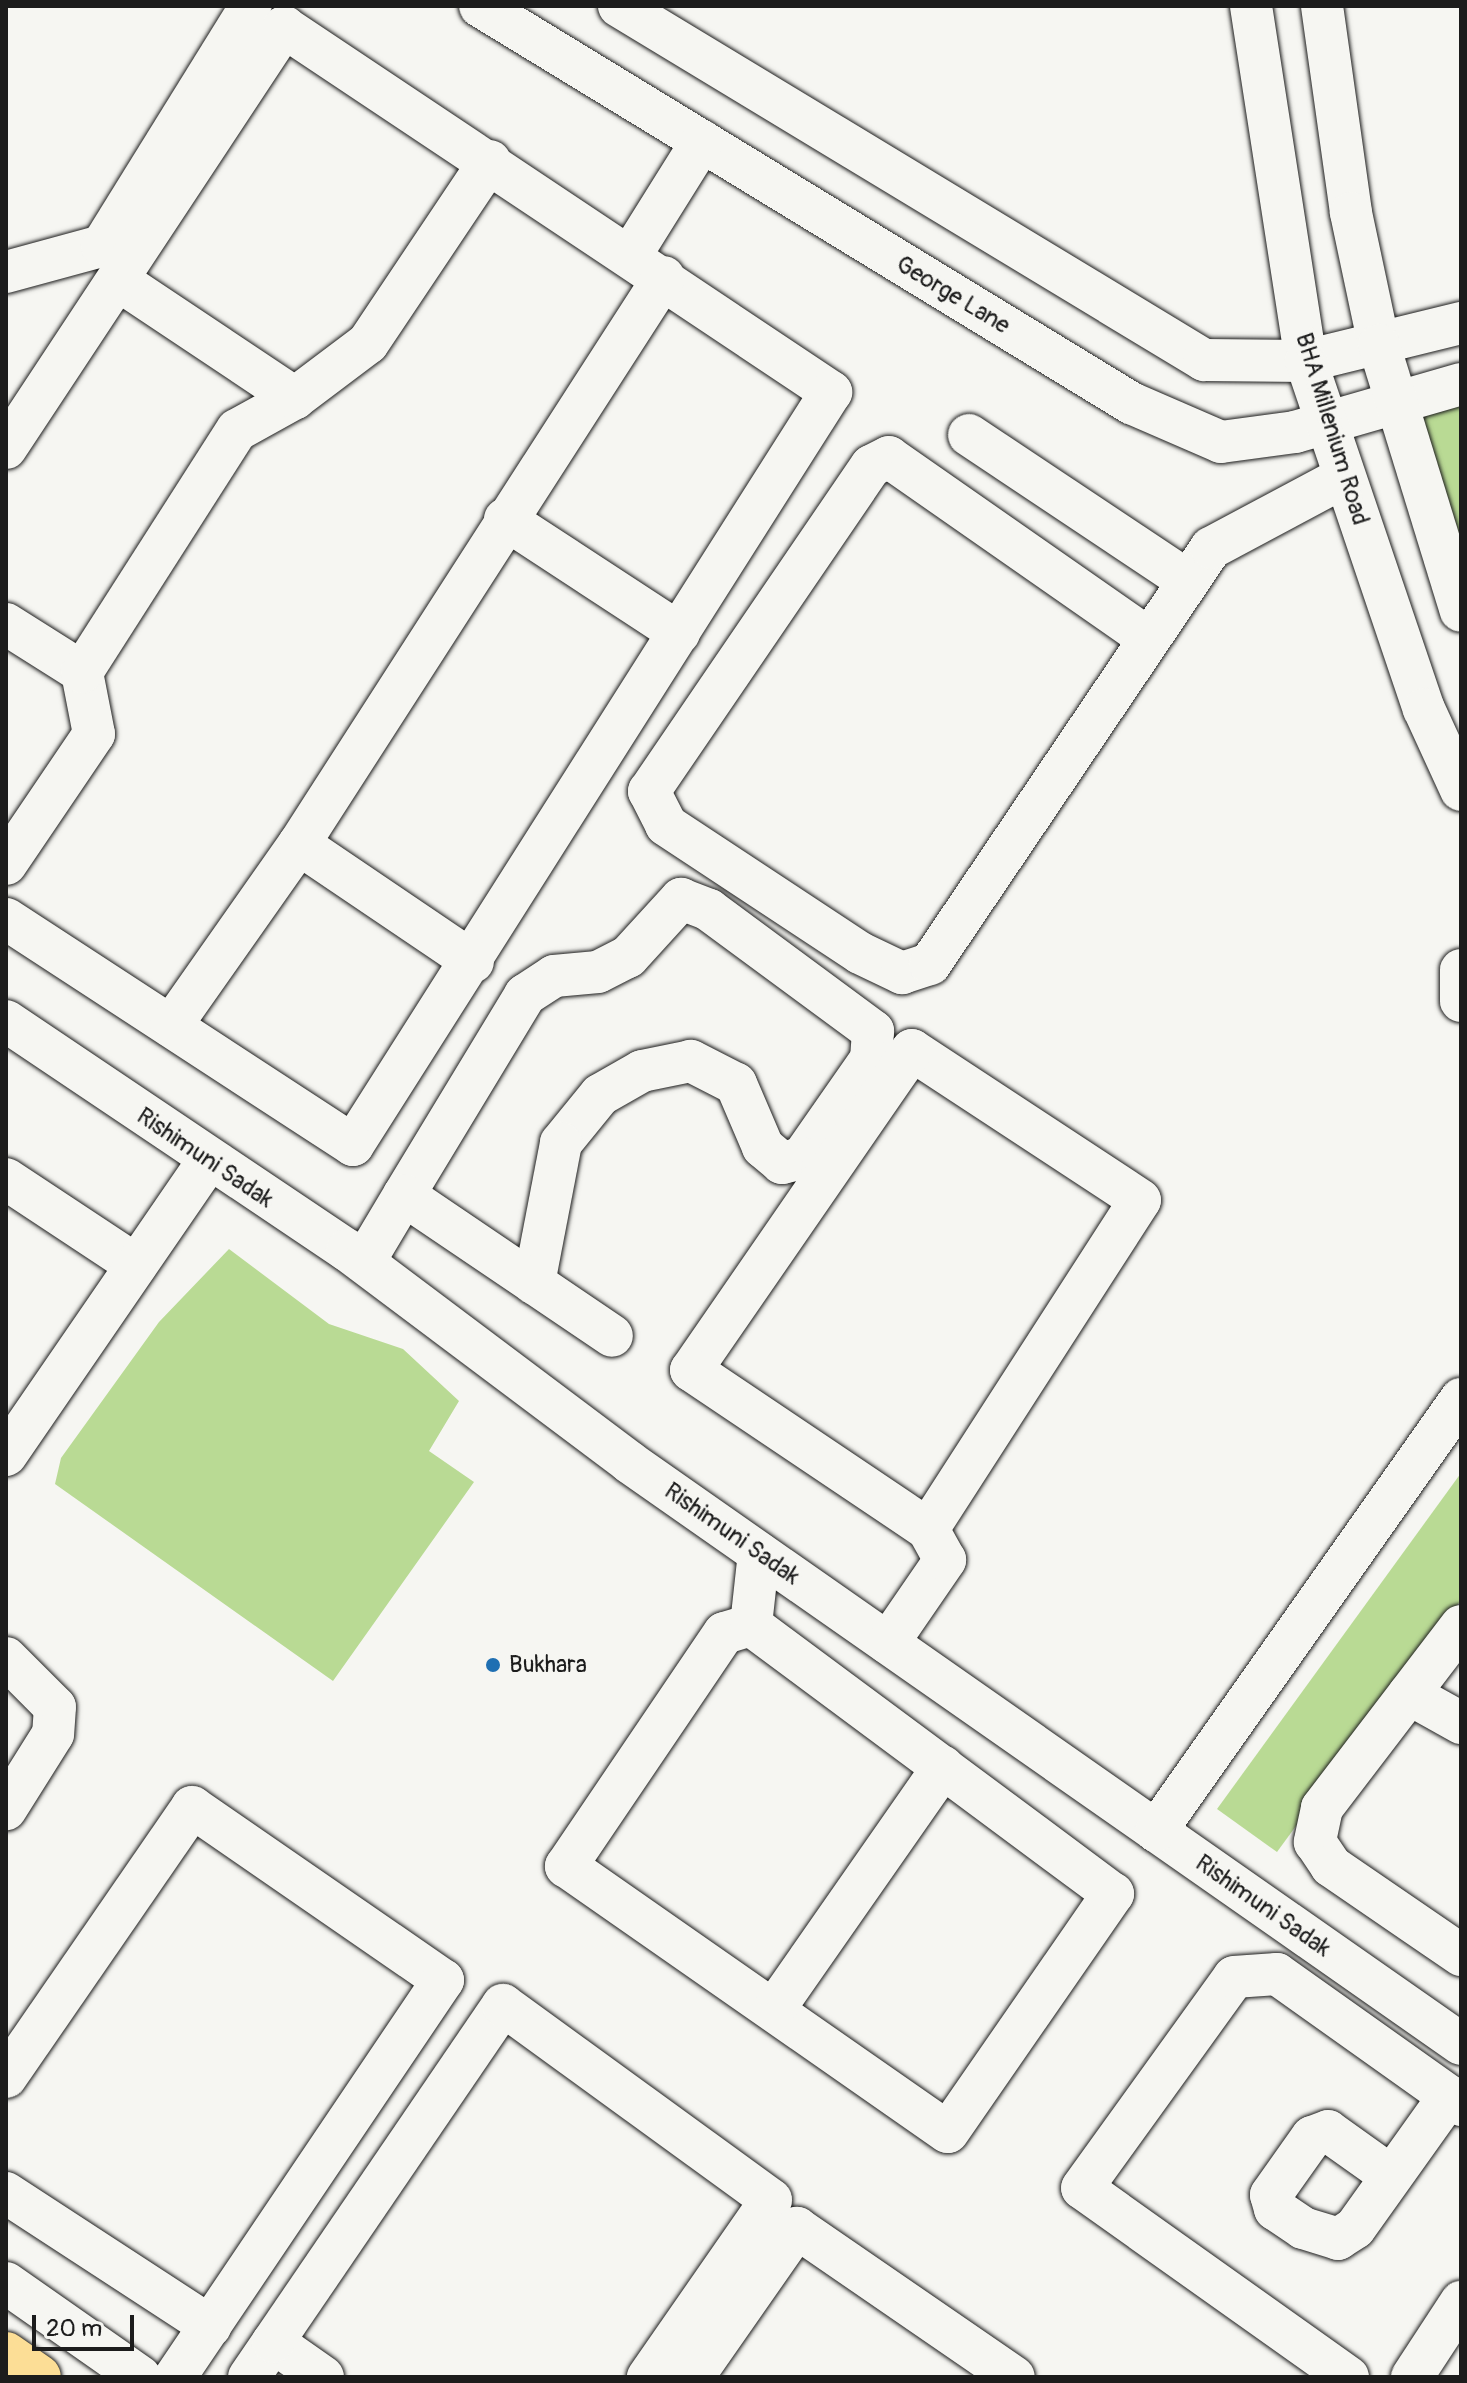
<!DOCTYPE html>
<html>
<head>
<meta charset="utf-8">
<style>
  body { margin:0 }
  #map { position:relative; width:1467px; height:2383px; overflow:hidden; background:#f6f6f2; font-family:Pangolin,sans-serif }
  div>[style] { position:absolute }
  .green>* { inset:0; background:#b9da94 }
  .roads { filter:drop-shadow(0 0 2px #1c1c1c) drop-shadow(0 0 2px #1c1c1c) }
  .minor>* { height:42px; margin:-21px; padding:0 21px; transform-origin:21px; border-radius:21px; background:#f6f6f2 }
  .major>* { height:44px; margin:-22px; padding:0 22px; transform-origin:22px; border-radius:22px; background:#fcde96 }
  .dots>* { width:22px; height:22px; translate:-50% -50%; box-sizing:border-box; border:4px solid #f6f6f2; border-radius:50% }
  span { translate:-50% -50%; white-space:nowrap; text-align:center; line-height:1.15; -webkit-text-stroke:7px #f6f6f2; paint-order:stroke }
  .street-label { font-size:24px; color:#1c1c1c }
  .poi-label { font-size:24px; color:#1c1c1c }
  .left { translate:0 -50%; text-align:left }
  .frame { position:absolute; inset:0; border:8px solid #1c1c1c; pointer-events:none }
  .scale { position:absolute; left:32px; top:2315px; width:102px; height:36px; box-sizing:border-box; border:4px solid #1c1c1c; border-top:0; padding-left:10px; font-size:24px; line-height:28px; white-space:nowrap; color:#1c1c1c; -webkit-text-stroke:6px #f6f6f2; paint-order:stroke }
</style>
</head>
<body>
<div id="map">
  <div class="green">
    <i style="clip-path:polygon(1461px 384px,1461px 598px,1396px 400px)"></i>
    <i style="clip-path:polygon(229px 1249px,329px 1324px,403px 1349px,459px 1401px,429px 1451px,474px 1482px,333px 1681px,55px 1484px,61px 1458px,159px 1322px)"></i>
    <i style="clip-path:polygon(1461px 1473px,1461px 1600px,1277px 1852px,1217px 1809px)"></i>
  </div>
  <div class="roads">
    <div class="minor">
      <i style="left:480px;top:6px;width:763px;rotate:31.38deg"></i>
      <i style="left:1131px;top:403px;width:98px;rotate:23.4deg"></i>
      <i style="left:1221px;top:442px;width:75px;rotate:-7.7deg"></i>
      <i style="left:1295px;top:432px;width:173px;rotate:-16.1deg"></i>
      <i style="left:619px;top:6px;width:684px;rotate:31.18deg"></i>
      <i style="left:1204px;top:360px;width:102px;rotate:0.6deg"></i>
      <i style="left:1306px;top:361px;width:160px;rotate:-13.8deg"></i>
      <i style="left:1251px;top:6px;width:359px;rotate:81.2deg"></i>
      <i style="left:1306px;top:361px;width:367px;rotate:71.3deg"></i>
      <i style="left:1424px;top:709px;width:89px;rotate:65.4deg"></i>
      <i style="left:1322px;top:6px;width:209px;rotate:82deg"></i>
      <i style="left:1351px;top:213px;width:135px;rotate:78deg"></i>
      <i style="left:1379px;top:345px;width:278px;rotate:72.9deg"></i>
      <i style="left:632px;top:253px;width:132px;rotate:-58deg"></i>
      <i style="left:6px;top:272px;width:99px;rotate:-15.2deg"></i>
      <i style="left:102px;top:246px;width:282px;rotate:-58.2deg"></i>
      <i style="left:118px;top:280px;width:213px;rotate:33.7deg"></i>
      <i style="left:969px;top:435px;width:263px;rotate:33.7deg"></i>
      <i style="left:6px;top:448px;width:505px;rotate:-56.56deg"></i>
      <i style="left:284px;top:27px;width:658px;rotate:33.71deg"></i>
      <i style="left:831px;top:392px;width:892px;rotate:122.41deg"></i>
      <i style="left:353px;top:1145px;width:414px;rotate:-146.9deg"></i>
      <i style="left:505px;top:519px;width:208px;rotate:33.2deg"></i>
      <i style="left:6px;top:624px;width:90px;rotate:32.3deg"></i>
      <i style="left:1148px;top:638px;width:316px;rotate:-145.1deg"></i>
      <i style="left:889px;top:457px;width:20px;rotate:153deg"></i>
      <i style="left:871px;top:466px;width:394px;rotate:124.3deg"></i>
      <i style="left:649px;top:791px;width:38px;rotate:63deg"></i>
      <i style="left:666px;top:825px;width:232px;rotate:33.4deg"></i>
      <i style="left:860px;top:953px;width:47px;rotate:25.5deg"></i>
      <i style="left:902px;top:973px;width:29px;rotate:-18deg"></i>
      <i style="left:930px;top:964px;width:502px;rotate:-55.96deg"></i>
      <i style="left:1211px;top:548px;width:151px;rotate:-28.1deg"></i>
      <i style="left:299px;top:844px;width:210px;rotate:34.1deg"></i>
      <i style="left:6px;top:864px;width:157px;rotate:-55.9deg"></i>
      <i style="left:94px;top:734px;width:63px;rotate:-101deg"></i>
      <i style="left:82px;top:672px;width:287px;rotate:-57.4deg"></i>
      <i style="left:237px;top:430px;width:66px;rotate:-28.9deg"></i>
      <i style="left:295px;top:398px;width:91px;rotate:-37deg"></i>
      <i style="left:368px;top:343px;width:219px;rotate:-56.2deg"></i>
      <i style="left:1461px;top:970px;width:31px;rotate:90deg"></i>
      <i style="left:6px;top:1021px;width:411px;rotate:33.9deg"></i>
      <i style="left:347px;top:1250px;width:353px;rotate:36.9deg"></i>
      <i style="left:629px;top:1462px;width:1015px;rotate:34.97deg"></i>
      <i style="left:171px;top:1026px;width:223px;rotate:-54.9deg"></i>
      <i style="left:299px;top:844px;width:674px;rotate:-57.23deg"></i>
      <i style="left:6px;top:1179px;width:156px;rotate:33.5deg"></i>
      <i style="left:404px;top:1195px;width:234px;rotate:-58.8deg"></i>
      <i style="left:525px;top:995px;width:35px;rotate:-33deg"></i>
      <i style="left:554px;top:976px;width:44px;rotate:-5.2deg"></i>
      <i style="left:598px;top:972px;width:34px;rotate:-27deg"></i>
      <i style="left:628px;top:957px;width:79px;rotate:-47.6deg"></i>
      <i style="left:681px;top:899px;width:30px;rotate:21deg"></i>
      <i style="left:709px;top:910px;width:204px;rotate:36.4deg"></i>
      <i style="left:873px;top:1031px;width:28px;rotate:94deg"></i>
      <i style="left:871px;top:1059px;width:121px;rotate:124.9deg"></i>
      <i style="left:802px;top:1158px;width:21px;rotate:166deg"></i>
      <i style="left:782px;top:1163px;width:25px;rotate:-140deg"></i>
      <i style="left:763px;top:1147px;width:69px;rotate:-113.2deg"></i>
      <i style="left:736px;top:1084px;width:51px;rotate:-152.9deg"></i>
      <i style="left:691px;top:1061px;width:50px;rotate:168.5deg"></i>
      <i style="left:642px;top:1071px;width:48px;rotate:150.3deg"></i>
      <i style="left:600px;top:1095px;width:62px;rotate:129.1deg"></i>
      <i style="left:561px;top:1143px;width:143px;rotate:100.9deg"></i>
      <i style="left:364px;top:1262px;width:78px;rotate:-59.2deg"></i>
      <i style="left:404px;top:1195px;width:251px;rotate:34.1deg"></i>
      <i style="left:6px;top:1455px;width:355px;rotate:-55.5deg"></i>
      <i style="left:751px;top:1625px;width:28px;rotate:163deg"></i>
      <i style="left:724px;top:1633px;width:282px;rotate:124.1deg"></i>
      <i style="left:566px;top:1866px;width:465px;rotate:34.9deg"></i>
      <i style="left:948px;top:2132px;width:290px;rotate:-55.3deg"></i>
      <i style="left:1113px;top:1894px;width:451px;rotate:-143.4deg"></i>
      <i style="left:751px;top:1625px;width:72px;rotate:-83.7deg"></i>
      <i style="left:1461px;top:1626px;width:229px;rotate:127.4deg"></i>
      <i style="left:1322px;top:1808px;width:35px;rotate:102deg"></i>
      <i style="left:1315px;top:1842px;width:29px;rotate:56deg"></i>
      <i style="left:1331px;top:1866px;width:158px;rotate:34.4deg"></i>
      <i style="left:888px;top:1643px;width:101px;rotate:-55.5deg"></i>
      <i style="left:945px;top:1560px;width:35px;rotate:-119deg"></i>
      <i style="left:928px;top:1529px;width:391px;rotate:-57.2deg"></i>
      <i style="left:1140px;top:1200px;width:273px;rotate:-146.7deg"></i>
      <i style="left:912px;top:1050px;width:389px;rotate:124.6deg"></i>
      <i style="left:691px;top:1370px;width:285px;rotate:33.9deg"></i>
      <i style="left:6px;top:1658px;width:69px;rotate:45deg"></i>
      <i style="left:55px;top:1707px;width:27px;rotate:94deg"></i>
      <i style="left:53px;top:1734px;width:89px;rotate:122.1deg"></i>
      <i style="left:1409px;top:1694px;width:60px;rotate:29.1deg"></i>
      <i style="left:1156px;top:1831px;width:529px;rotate:-54.78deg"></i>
      <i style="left:775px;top:2008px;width:294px;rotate:-55.1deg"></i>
      <i style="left:6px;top:2077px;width:328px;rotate:-55.4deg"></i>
      <i style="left:192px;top:1807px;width:305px;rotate:34.6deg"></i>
      <i style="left:443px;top:1980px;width:479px;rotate:124deg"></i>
      <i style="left:1391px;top:2176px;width:77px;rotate:-144.5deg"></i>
      <i style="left:1328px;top:2131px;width:17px;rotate:159deg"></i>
      <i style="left:1312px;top:2137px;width:71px;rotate:125.3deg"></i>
      <i style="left:1271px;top:2195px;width:15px;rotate:74deg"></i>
      <i style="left:1275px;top:2209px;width:34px;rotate:34deg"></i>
      <i style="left:1303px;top:2228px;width:37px;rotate:17deg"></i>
      <i style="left:1338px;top:2239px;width:20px;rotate:-33deg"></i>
      <i style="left:1355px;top:2228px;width:162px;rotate:-54.5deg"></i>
      <i style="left:6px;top:2193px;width:244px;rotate:33.1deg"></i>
      <i style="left:6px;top:2283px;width:164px;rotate:35deg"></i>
      <i style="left:249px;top:2377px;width:42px;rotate:-55.6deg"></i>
      <i style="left:323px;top:2377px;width:61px;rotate:-145deg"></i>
      <i style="left:273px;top:2342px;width:408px;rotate:-55.7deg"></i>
      <i style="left:503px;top:2005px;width:331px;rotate:36deg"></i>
      <i style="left:771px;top:2200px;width:216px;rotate:124.8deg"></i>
      <i style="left:693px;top:2377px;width:182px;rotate:-55.1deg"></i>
      <i style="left:797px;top:2228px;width:263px;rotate:34.5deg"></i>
      <i style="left:1348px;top:2377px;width:326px;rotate:-144.6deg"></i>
      <i style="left:1082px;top:2188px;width:260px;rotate:-54.2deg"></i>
      <i style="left:1234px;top:1977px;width:43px;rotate:-4deg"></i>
      <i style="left:1277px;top:1974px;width:226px;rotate:35.4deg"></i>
      <i style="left:1412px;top:2377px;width:90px;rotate:-56.8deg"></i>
    </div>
    <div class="major">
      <i style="left:6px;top:2354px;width:40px;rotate:34.9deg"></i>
    </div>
  </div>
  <div class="dots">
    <i style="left:493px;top:1665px;background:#1f6fb2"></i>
  </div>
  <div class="street-label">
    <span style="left:953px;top:295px;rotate:31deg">George Lane</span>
    <span style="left:1332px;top:429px;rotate:73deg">BHA Millenium Road</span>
    <span style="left:205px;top:1158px;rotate:34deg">Rishimuni Sadak</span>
    <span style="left:732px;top:1534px;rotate:35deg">Rishimuni Sadak</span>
    <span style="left:1263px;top:1906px;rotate:35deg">Rishimuni Sadak</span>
  </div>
  <div class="poi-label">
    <span class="left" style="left:509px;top:1665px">Bukhara</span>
  </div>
  <div class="frame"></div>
  <div class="scale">20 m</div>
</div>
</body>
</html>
